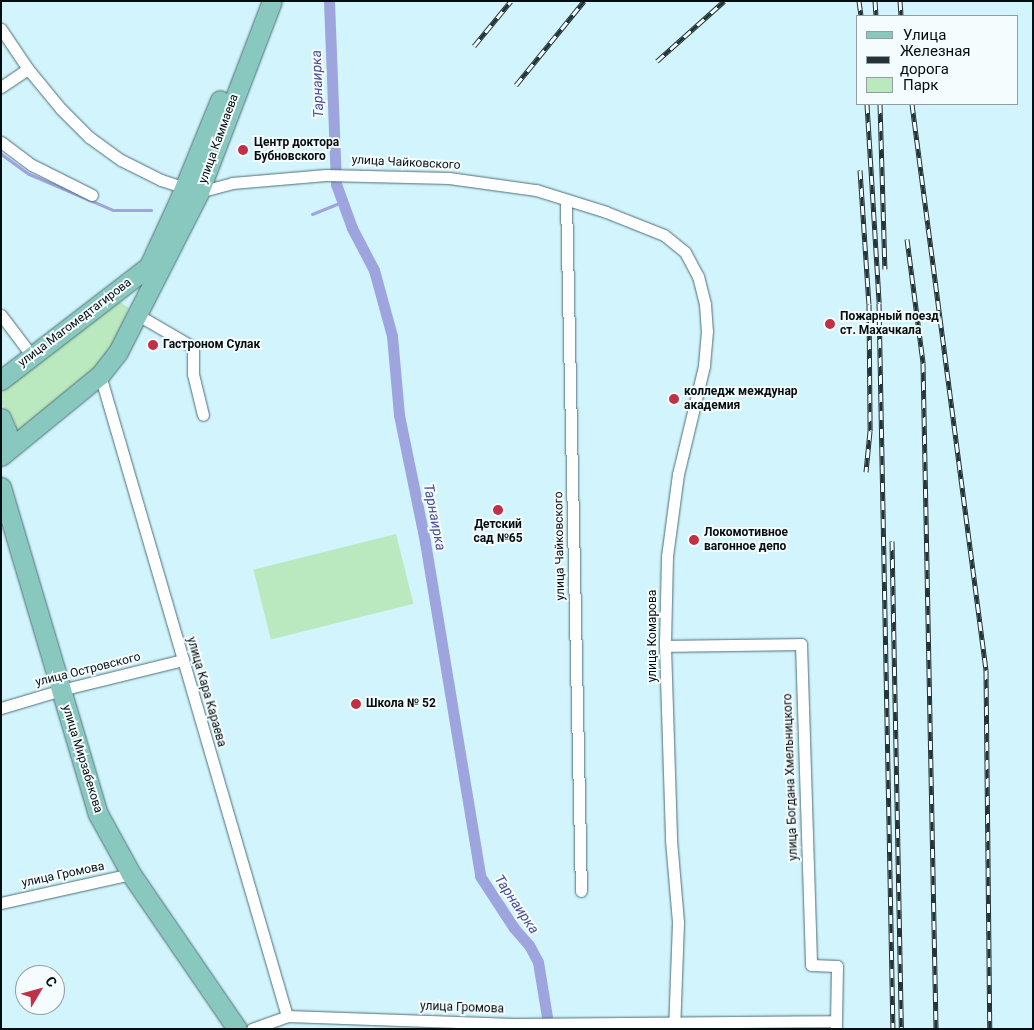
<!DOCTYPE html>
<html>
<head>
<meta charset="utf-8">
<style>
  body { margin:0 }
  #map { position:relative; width:1034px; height:1030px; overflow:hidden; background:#d1f4fd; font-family:Roboto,sans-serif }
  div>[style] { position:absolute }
  .green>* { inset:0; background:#bbe9bf; transform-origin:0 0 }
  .stream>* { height:3px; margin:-1.5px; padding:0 1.5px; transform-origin:1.5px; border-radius:1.5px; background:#9ea5de }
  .canal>* { height:11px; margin:-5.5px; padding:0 5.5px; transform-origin:5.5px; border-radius:5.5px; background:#9ea5de }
  .roads { filter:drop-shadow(0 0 1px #4e6e76) drop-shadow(0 0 1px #4e6e76) }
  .street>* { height:11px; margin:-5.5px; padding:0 5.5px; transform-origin:5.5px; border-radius:5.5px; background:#fff }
  .primary>* { height:19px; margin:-9.5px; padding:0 9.5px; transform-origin:9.5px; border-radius:9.5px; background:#88c8be }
  .rail>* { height:5px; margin-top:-2.5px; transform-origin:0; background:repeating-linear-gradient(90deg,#f5fcfd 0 9px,#243337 0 18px); box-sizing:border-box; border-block:1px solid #243337 }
  .dots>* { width:14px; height:14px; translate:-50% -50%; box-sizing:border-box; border:2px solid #f5fcfd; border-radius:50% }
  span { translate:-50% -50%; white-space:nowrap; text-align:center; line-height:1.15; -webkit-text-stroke:4px #f5fcfd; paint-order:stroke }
  .street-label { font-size:12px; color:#030e11 }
  .poi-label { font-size:12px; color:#030e11; font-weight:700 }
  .left { translate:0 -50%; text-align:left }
  .water-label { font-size:14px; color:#4c4e96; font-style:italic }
  .frame { position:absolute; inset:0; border:2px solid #030e11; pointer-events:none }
  .legend { position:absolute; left:856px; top:15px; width:162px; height:90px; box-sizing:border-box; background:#f5fcfd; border:1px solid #949d9f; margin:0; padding:6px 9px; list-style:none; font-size:15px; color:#030e11 }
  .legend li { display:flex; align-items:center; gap:10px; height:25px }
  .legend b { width:25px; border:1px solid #949d9f }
  .north { position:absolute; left:15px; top:965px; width:50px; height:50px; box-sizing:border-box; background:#f5fcfd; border:1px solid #949d9f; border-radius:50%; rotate:53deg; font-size:14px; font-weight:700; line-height:20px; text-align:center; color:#030e11 }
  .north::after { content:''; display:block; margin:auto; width:18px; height:22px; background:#c13145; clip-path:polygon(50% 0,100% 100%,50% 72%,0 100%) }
</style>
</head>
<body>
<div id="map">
  <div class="green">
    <i style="clip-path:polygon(120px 302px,129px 308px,113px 348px,93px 373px,16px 436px,16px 425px,12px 415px,1px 404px,1px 391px)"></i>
    <i style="left:396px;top:534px;width:72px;height:147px;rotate:76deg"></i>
    <i style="left:688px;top:1028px;width:144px;height:1px"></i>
  </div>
  <div class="stream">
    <i style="left:1px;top:154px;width:34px;rotate:36deg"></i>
    <i style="left:29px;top:174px;width:91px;rotate:23.2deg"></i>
    <i style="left:113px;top:210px;width:38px"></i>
    <i style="left:312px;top:214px;width:32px;rotate:-22deg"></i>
  </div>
  <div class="canal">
    <i style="left:329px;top:1px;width:183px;rotate:87.8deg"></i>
    <i style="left:336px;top:184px;width:47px;rotate:70deg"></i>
    <i style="left:352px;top:228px;width:47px;rotate:62.4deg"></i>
    <i style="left:374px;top:270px;width:68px;rotate:74.7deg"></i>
    <i style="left:392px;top:336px;width:79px;rotate:84.9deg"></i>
    <i style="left:399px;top:415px;width:130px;rotate:78.4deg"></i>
    <i style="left:425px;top:542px;width:338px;rotate:80.6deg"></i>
    <i style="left:480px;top:876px;width:62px;rotate:56.8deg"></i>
    <i style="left:514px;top:928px;width:23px;rotate:49deg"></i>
    <i style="left:529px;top:945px;width:19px;rotate:62deg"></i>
    <i style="left:538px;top:962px;width:68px;rotate:80.7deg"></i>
  </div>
  <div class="roads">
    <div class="street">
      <i style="left:1px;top:29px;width:48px;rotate:56deg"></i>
      <i style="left:28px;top:69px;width:52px;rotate:50.5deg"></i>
      <i style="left:61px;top:109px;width:40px;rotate:45deg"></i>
      <i style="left:89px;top:137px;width:39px;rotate:36deg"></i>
      <i style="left:121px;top:160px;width:45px;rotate:26.6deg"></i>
      <i style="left:161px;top:180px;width:40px;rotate:18deg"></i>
      <i style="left:199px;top:192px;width:34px;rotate:-15deg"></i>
      <i style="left:232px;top:183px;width:94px;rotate:-4.9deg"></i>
      <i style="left:326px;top:175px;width:123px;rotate:1.4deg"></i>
      <i style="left:449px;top:178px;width:88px;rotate:7.9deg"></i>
      <i style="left:536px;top:190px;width:73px;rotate:17.4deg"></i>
      <i style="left:606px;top:212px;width:62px;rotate:21.6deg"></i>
      <i style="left:664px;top:235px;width:27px;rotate:39deg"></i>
      <i style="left:685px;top:252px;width:27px;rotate:62deg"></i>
      <i style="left:698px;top:276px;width:29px;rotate:76deg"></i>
      <i style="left:705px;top:304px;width:27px;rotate:86deg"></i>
      <i style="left:707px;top:331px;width:35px;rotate:95deg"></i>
      <i style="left:704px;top:366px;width:111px;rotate:103.5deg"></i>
      <i style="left:678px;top:474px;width:83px;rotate:97.6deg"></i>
      <i style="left:667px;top:556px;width:90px;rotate:91.3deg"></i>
      <i style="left:665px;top:646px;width:194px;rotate:88.2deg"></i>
      <i style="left:671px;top:840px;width:82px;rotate:85.1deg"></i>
      <i style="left:678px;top:922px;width:107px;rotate:92.1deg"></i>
      <i style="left:1px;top:87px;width:32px;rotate:-34deg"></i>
      <i style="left:1px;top:142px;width:39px;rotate:37deg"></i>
      <i style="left:32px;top:165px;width:67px;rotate:26.6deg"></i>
      <i style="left:566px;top:200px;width:691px;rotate:88.76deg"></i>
      <i style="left:1px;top:315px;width:51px;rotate:52.9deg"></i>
      <i style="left:138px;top:315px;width:64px;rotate:30.2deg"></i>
      <i style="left:193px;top:347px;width:27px;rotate:90deg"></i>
      <i style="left:193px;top:374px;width:42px;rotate:76.3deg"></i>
      <i style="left:100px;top:375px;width:668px;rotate:73.74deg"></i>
      <i style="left:665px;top:646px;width:136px;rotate:-0.8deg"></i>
      <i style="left:801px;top:644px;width:321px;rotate:88.2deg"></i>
      <i style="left:811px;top:965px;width:26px;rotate:2deg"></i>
      <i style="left:837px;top:966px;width:55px;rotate:91deg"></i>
      <i style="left:1px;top:708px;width:63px;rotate:-16.7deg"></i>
      <i style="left:61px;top:690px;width:126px;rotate:-13.8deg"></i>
      <i style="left:1px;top:903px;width:133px;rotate:-12.6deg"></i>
      <i style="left:252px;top:1029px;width:37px;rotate:-20deg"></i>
      <i style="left:287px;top:1016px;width:227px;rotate:2deg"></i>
      <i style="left:514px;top:1024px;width:322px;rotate:-0.5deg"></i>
      <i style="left:836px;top:1021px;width:8px;rotate:90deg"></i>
    </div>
    <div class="primary">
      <i style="left:1px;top:380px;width:187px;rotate:-37.6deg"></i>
      <i style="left:149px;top:266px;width:69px;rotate:-65.3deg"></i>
      <i style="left:178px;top:203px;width:111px;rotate:-67.8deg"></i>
      <i style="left:1px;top:418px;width:15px;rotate:67deg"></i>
      <i style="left:7px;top:432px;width:14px;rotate:94deg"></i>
      <i style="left:6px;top:446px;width:9px;rotate:122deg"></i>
      <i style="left:1px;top:456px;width:128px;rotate:-39.3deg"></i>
      <i style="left:100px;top:375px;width:29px;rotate:-52deg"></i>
      <i style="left:118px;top:352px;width:179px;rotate:-63.1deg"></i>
      <i style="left:199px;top:192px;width:204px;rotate:-69.1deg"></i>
      <i style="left:1px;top:487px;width:341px;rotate:73.5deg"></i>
      <i style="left:98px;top:814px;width:68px;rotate:61.2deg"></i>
      <i style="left:131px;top:874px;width:188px;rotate:55.6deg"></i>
    </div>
  </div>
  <div class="rail">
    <i style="left:859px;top:1px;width:15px;rotate:82deg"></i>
    <i style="left:875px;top:1px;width:15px;rotate:86deg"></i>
    <i style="left:900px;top:1px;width:15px;rotate:86deg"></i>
    <i style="left:474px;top:46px;width:58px;rotate:-50.6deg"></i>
    <i style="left:657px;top:61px;width:90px;rotate:-41.8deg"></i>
    <i style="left:516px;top:85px;width:108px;rotate:-51deg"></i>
    <i style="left:867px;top:104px;width:199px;rotate:86.5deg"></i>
    <i style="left:879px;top:303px;width:726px;rotate:88.9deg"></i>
    <i style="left:880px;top:104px;width:165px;rotate:88.3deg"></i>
    <i style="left:912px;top:104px;width:571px;rotate:82.55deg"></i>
    <i style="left:986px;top:670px;width:359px;rotate:89.4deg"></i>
    <i style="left:860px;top:170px;width:134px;rotate:86.2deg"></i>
    <i style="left:869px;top:304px;width:127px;rotate:89.5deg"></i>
    <i style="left:870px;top:431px;width:41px;rotate:95.6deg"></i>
    <i style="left:907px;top:239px;width:125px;rotate:82.6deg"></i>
    <i style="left:923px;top:363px;width:666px;rotate:88.88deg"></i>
    <i style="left:892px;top:541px;width:488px;rotate:88.9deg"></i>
  </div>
  <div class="dots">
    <i style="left:243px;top:150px;background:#c13145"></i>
    <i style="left:830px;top:324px;background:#c13145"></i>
    <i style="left:153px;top:345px;background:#c13145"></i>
    <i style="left:674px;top:399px;background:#c13145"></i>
    <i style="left:498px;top:510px;background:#c13145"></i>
    <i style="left:694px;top:540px;background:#c13145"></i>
    <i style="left:356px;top:704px;background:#c13145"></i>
  </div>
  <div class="street-label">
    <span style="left:219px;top:139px;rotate:-70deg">улица Каммаева</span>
    <span style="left:406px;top:163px;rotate:3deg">улица Чайковского</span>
    <span style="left:75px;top:323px;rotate:-37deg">улица Магомедтагирова</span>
    <span style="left:560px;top:546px;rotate:-91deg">улица Чайковского</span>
    <span style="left:653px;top:636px;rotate:-90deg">улица Комарова</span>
    <span style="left:88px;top:670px;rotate:-14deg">улица Островского</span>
    <span style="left:206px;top:692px;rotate:74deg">улица Кара Караева</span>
    <span style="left:82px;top:759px;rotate:73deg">улица Мирзабекова</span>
    <span style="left:791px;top:777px;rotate:-92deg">улица Богдана Хмельницкого</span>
    <span style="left:63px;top:875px;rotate:-12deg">улица Громова</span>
    <span style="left:462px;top:1008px;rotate:2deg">улица Громова</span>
  </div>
  <div class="poi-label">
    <span class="left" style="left:254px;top:150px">Центр доктора<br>Бубновского</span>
    <span class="left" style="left:840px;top:324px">Пожарный поезд<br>ст. Махачкала</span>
    <span class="left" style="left:163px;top:345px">Гастроном Сулак</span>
    <span class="left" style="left:684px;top:399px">колледж междунар<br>академия</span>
    <span style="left:498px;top:532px">Детский<br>сад №65</span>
    <span class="left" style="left:704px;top:540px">Локомотивное<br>вагонное депо</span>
    <span class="left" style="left:366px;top:704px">Школа № 52</span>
  </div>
  <div class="water-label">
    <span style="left:317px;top:84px;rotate:-92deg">Тарнаирка</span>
    <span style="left:435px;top:517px;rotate:79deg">Тарнаирка</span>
    <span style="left:517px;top:904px;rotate:56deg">Тарнаирка</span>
  </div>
  <div class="frame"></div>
  <ul class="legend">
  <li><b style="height:6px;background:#88c8be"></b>Улица</li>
  <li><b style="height:6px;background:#243337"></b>Железная дорога</li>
  <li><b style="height:14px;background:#bbe9bf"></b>Парк</li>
  </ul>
  <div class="north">С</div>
</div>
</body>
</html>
